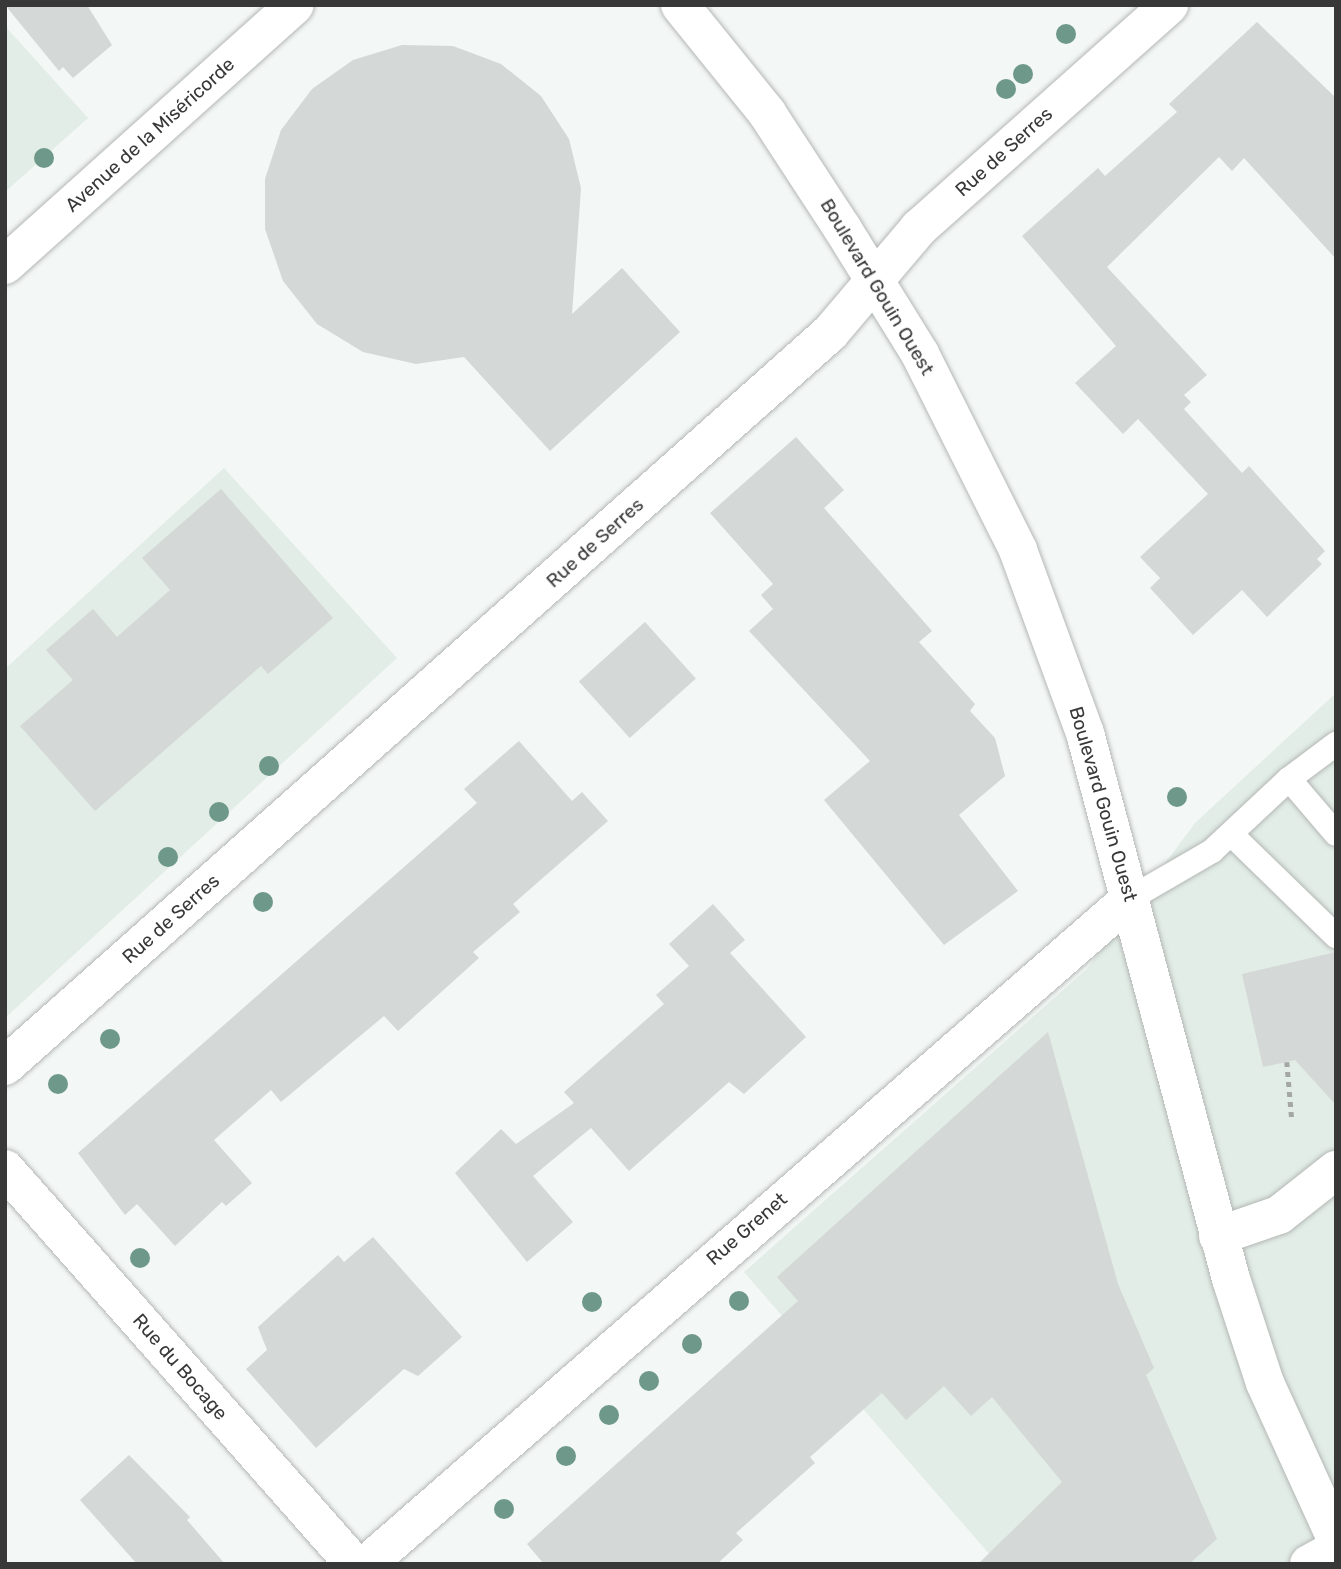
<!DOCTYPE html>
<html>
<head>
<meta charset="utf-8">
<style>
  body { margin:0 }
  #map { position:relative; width:1341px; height:1569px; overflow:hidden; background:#f3f7f5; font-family:Rubik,sans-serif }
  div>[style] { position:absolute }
  .built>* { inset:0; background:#e2ede7 }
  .building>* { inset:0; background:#d4d8d6; transform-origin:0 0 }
  .path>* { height:4.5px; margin-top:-2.25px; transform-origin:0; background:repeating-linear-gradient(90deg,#a5a7a6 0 5px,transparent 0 10px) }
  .roads { filter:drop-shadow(0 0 2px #b4b7b5) drop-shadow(0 0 2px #b4b7b5) }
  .lane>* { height:24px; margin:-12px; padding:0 12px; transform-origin:12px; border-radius:12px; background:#fff }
  .street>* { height:38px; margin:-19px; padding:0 19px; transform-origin:19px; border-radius:19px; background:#fff }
  .secondary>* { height:38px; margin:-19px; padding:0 19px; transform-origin:19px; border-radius:19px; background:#fff }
  .trees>* { width:20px; height:20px; margin:-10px; border-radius:50%; background:#6e9889 }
  span { translate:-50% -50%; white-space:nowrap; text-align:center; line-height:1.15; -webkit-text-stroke:5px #fff; paint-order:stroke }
  .street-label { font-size:19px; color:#373837 }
  .frame { position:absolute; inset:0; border:7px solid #373837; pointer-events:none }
</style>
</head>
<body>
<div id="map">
  <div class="built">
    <i style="clip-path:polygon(5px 26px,88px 118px,5px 192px)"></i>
    <i style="clip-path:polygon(224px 468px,397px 658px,5px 1018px,5px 669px)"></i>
    <i style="clip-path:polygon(1336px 693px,1336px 1564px,998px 1564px,744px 1272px,1087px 969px,1195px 823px)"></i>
  </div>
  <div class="building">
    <i style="clip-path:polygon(5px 5px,87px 5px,112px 45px,73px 78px,63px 67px,59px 71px)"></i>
    <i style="clip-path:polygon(1257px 22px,1336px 98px,1336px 259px,1244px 158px,1232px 171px,1219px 157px,1107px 267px,1207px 375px,1184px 395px,1191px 402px,1184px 409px,1242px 473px,1249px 466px,1325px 551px,1317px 559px,1322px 564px,1267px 617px,1242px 590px,1193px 635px,1150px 588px,1160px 578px,1140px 557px,1208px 494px,1138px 419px,1123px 434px,1075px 383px,1116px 346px,1022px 236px,1098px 168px,1105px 176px,1177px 112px,1169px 104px)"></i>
    <i style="clip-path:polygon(402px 45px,453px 46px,501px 64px,541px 96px,569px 139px,581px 188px,572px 314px,622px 268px,680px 332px,550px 451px,464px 357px,416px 364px,363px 352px,317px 324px,283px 281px,265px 229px,265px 179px,281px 130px,312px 89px,353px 60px)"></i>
    <i style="clip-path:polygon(796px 437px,844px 490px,824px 508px,932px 631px,919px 642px,975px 704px,970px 711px,995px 738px,1005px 776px,959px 815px,1018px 891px,944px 945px,824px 800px,870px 761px,749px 631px,773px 609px,761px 595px,773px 584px,710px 513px)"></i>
    <i style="clip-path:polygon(221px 489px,333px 618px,268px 674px,261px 666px,95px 811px,20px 726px,73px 680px,46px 650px,93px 609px,117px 637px,170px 590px,142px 558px)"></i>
    <i style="left:645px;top:622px;width:76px;height:89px;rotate:48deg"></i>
    <i style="clip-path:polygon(519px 741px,572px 801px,582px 792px,608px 821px,513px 904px,520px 912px,473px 952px,479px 958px,398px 1031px,384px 1016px,281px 1102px,271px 1090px,214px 1140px,252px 1183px,226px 1206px,222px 1202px,175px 1246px,137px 1204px,125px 1215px,78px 1153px,477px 803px,464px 789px)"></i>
    <i style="clip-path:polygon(713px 904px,745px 940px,730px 953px,806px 1037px,744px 1094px,729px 1082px,629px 1171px,591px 1128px,533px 1176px,573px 1222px,527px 1262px,455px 1173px,501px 1129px,516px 1144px,574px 1103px,564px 1092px,664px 1004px,656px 995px,689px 966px,669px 944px)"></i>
    <i style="clip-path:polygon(1336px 952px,1336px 1105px,1295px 1060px,1263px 1067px,1242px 974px)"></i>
    <i style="clip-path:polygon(1048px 1032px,1118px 1284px,1154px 1368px,1146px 1375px,1217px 1539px,1189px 1564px,978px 1564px,1062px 1482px,992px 1397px,971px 1416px,944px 1386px,906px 1420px,882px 1393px,810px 1457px,815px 1463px,736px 1533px,743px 1540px,717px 1564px,544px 1564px,527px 1544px,798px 1301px,777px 1277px)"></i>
    <i style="clip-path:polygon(373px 1237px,462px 1337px,418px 1376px,404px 1369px,316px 1448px,246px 1369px,267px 1350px,258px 1327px,338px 1255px,344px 1262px)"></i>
    <i style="clip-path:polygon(129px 1455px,190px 1517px,187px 1520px,225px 1564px,137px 1564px,80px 1500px)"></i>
  </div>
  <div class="path">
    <i style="left:1287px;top:1062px;width:58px;rotate:85.1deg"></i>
  </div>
  <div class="roads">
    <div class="lane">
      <i style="left:1289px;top:779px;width:59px;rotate:-36.7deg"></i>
      <i style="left:1232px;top:835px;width:145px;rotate:44.2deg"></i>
      <i style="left:1131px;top:898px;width:94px;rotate:-30.1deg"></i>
      <i style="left:1212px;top:851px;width:105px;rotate:-43.1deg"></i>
      <i style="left:1289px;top:779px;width:72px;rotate:49.5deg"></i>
    </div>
    <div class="street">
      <i style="left:5px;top:265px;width:389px;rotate:-41.9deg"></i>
      <i style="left:5px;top:1066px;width:1104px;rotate:-41.62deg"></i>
      <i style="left:830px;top:333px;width:138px;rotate:-49.7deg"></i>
      <i style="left:919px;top:228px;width:335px;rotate:-41.7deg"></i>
      <i style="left:5px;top:1169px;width:527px;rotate:48.54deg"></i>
      <i style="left:367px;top:1564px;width:1014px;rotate:-41.08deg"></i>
      <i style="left:1309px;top:1564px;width:31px;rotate:-29deg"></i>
    </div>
    <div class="secondary">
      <i style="left:680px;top:5px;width:139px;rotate:51.1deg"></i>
      <i style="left:767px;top:113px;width:137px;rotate:56.9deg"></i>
      <i style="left:842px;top:228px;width:148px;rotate:58.2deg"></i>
      <i style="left:920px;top:354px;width:219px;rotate:63.4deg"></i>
      <i style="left:1018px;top:550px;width:195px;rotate:69.9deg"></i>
      <i style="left:1085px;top:733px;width:565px;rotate:75.03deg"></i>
      <i style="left:1231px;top:1279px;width:109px;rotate:71.9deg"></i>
      <i style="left:1265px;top:1383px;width:171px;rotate:65.5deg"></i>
      <i style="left:1218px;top:1236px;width:65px;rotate:-19deg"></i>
      <i style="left:1279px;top:1215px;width:73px;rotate:-38.3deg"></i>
    </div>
  </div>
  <div class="trees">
    <i style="left:1066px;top:34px"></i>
    <i style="left:1023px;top:74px"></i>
    <i style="left:1006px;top:89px"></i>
    <i style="left:44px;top:158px"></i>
    <i style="left:269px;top:766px"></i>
    <i style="left:1177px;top:797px"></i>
    <i style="left:219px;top:812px"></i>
    <i style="left:168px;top:857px"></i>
    <i style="left:263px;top:902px"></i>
    <i style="left:110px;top:1039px"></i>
    <i style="left:58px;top:1084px"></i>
    <i style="left:140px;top:1258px"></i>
    <i style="left:739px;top:1301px"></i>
    <i style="left:592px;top:1302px"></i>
    <i style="left:692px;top:1344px"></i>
    <i style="left:649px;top:1381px"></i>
    <i style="left:609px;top:1415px"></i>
    <i style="left:566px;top:1456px"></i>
    <i style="left:504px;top:1509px"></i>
  </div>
  <div class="street-label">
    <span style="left:150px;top:135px;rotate:-42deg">Avenue de la Miséricorde</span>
    <span style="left:1004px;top:152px;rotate:-42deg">Rue de Serres</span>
    <span style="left:877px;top:287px;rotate:59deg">Boulevard Gouin Ouest</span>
    <span style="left:595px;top:543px;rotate:-42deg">Rue de Serres</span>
    <span style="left:1103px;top:804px;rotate:74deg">Boulevard Gouin Ouest</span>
    <span style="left:171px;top:919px;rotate:-42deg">Rue de Serres</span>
    <span style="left:747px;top:1229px;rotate:-41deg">Rue Grenet</span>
    <span style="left:180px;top:1367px;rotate:49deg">Rue du Bocage</span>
  </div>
  <div class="frame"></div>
</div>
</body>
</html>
